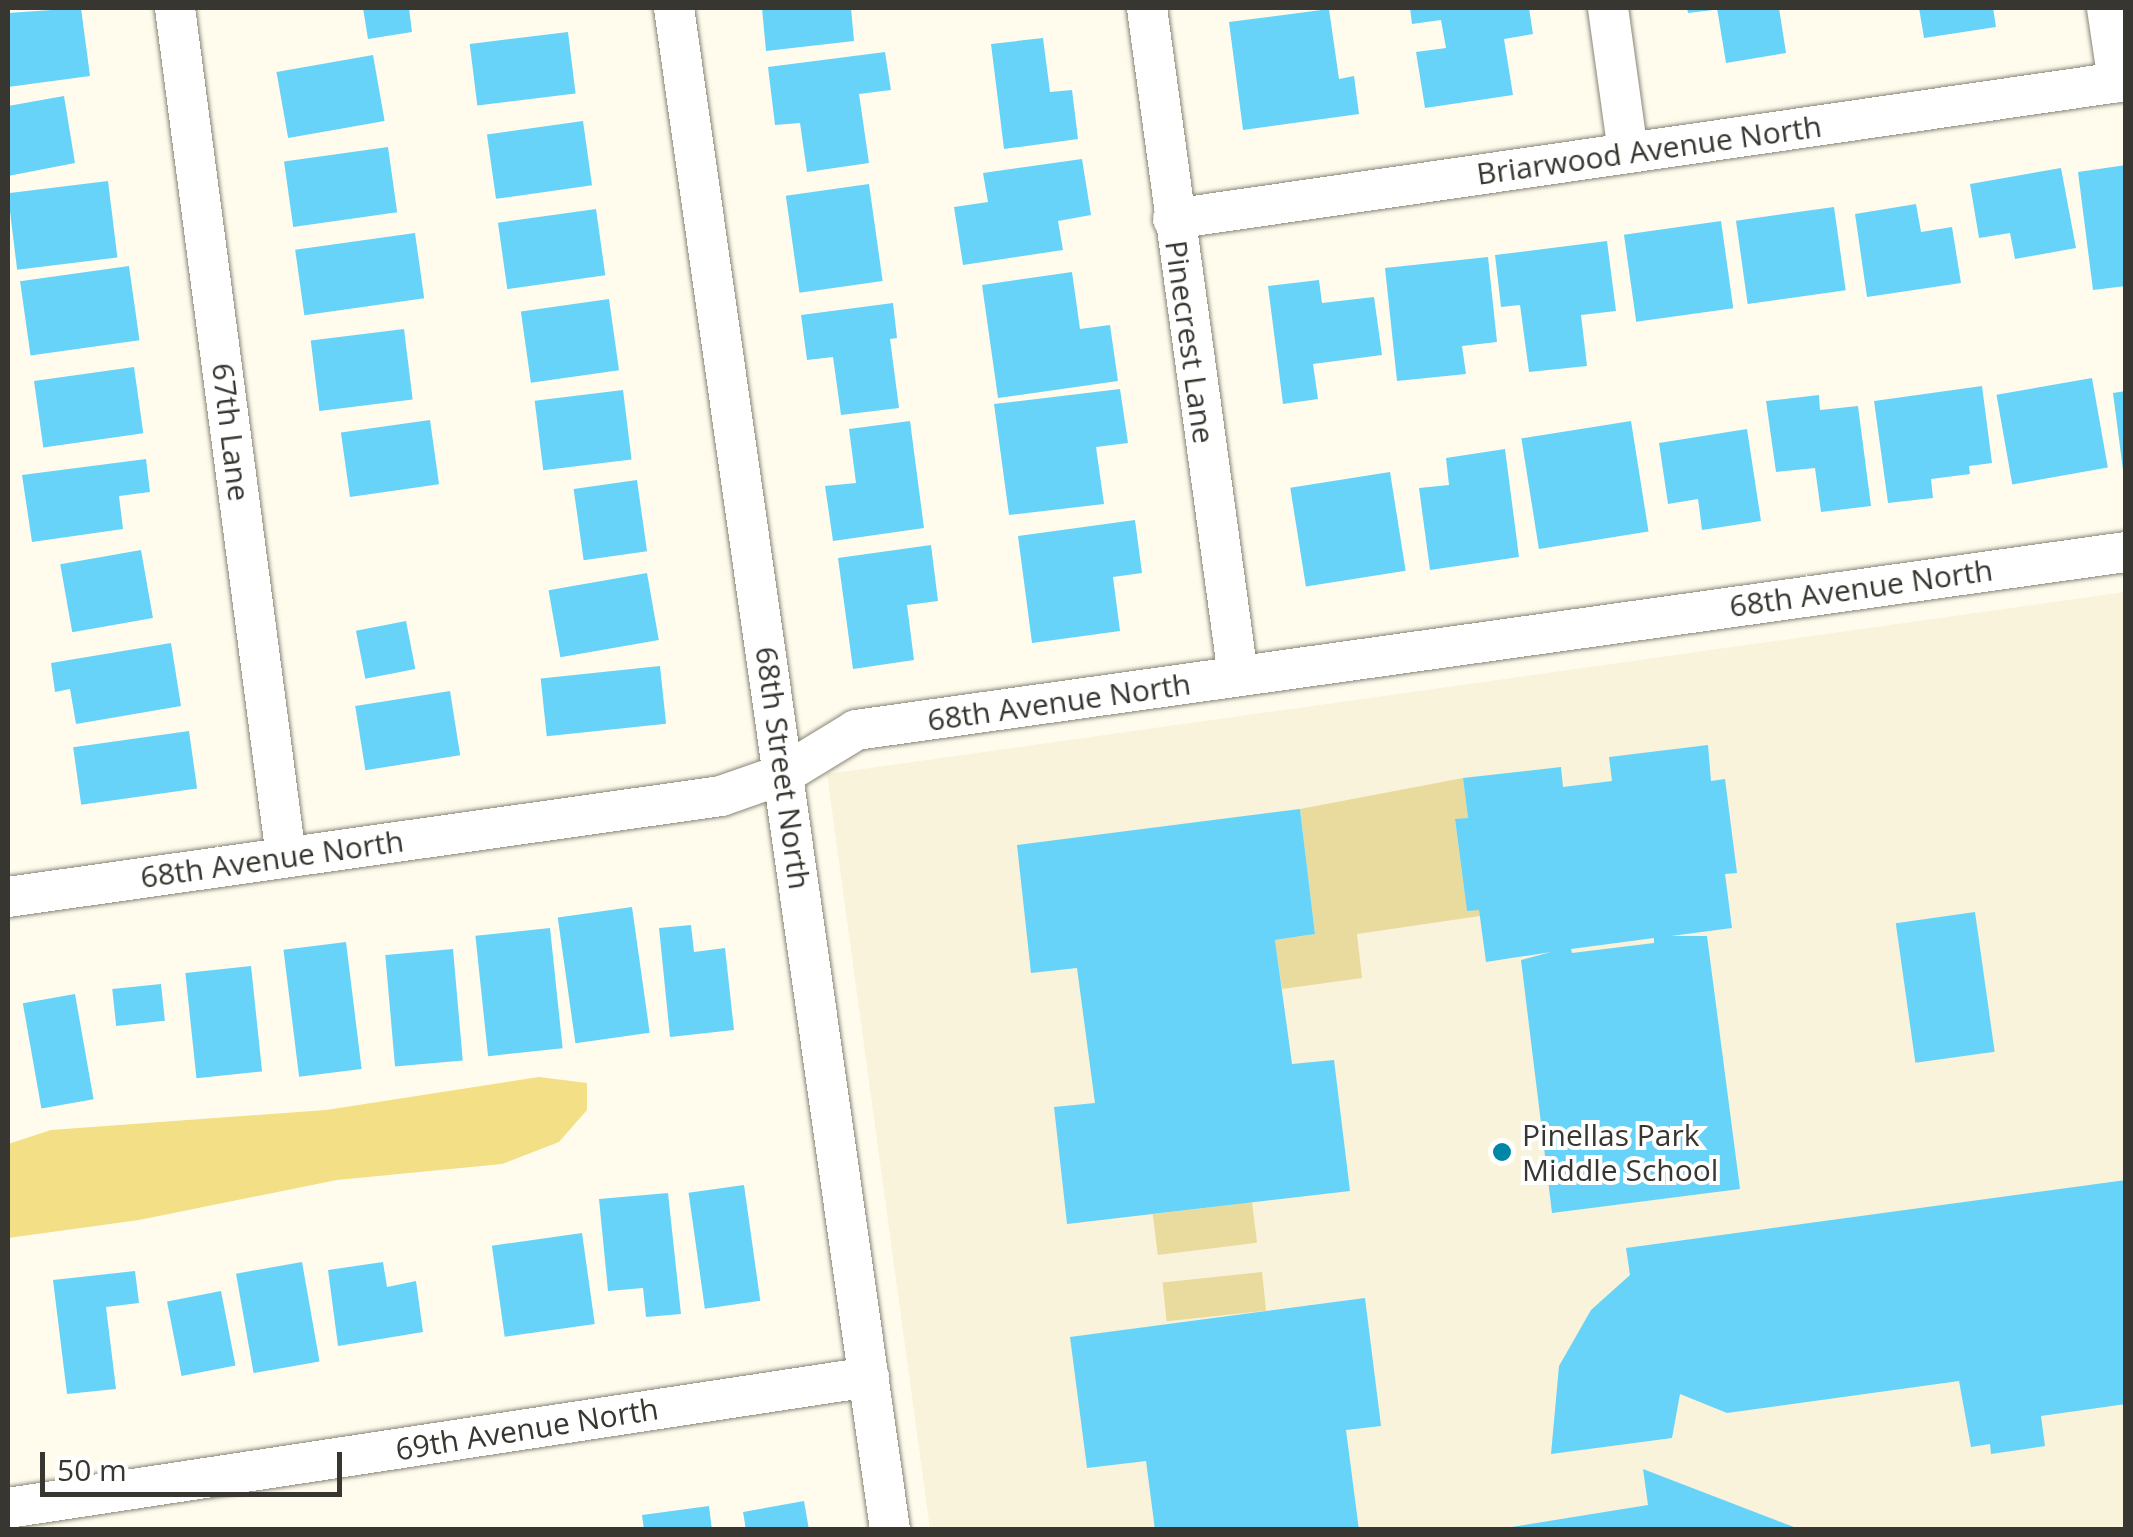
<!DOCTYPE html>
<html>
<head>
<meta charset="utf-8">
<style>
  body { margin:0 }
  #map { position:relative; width:2133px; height:1537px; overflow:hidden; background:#fffcee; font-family:"Open Sans",sans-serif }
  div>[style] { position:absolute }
  .built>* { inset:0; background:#f8f3da }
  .green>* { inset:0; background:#e9db9e; transform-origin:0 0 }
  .water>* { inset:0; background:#f3df86 }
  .building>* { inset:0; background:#68d3f8; transform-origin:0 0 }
  .roads { filter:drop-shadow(0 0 2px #888576) drop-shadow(0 0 2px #888576) }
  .minor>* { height:40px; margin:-20px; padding:0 20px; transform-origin:20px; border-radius:20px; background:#fff }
  .dots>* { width:28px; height:28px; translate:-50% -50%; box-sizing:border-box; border:5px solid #fff; border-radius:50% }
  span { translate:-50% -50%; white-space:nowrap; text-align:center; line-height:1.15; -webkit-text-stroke:8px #fff; paint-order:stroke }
  .street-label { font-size:30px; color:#383630 }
  .poi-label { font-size:30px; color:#383630 }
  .left { translate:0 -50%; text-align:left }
  .frame { position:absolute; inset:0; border:10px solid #383630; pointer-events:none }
  .scale { position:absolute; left:40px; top:1452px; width:302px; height:45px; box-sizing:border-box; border:5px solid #383630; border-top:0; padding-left:12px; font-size:30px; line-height:35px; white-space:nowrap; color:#383630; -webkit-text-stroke:8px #fff; paint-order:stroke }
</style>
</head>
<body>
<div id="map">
  <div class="built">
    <i style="clip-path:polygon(2125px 592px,2125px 1529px,930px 1529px,827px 774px)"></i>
  </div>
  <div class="green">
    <i style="clip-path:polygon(1463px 778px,1468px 818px,1455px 820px,1467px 910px,1479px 910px,1480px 916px,1357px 934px,1362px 978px,1282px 989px,1275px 940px,1315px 934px,1300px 809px)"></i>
    <i style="left:1252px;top:1202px;width:41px;height:100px;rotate:83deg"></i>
    <i style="left:1262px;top:1272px;width:39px;height:100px;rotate:84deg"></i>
  </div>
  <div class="water">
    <i style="clip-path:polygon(539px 1077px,587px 1083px,587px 1110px,559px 1142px,502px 1164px,337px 1180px,139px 1220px,8px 1238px,8px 1144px,51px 1130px,326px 1110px)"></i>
  </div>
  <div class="building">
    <i style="clip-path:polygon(81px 8px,90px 76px,8px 87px,8px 13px)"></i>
    <i style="clip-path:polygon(363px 8px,409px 8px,412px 32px,368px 39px)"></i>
    <i style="clip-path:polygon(762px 8px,851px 8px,854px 41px,766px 51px)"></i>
    <i style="clip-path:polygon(1410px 8px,1529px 8px,1533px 34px,1504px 39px,1513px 95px,1425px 108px,1416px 52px,1446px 48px,1441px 20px,1412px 24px)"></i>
    <i style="clip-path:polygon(1687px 8px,1713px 8px,1713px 10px,1688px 13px)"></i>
    <i style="clip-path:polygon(1717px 8px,1779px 8px,1786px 53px,1726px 63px)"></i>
    <i style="clip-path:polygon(1919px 8px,1993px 8px,1996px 27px,1924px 38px)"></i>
    <i style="clip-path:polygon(1329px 9px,1339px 79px,1354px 76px,1359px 114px,1243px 130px,1229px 22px)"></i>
    <i style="left:568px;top:32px;width:62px;height:99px;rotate:83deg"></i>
    <i style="clip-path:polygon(1043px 38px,1050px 92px,1072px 90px,1078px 139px,1004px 149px,991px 44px)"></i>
    <i style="clip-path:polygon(885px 52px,891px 90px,859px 94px,869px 163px,807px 172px,800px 123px,775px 125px,768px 67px)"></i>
    <i style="left:373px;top:55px;width:67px;height:98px;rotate:80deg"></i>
    <i style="clip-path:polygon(64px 96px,75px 163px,8px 176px,8px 106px)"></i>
    <i style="left:583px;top:121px;width:65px;height:97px;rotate:82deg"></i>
    <i style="left:388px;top:147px;width:66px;height:105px;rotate:82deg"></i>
    <i style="clip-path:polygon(1082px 159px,1091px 215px,1058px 221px,1063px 250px,963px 265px,954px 207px,988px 202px,983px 173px)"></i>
    <i style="clip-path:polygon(2126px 165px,2126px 286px,2093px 290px,2078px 172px)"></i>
    <i style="clip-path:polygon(2061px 168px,2076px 248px,2015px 259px,2010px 233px,1979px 238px,1970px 184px)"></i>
    <i style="left:108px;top:181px;width:77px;height:101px;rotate:83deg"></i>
    <i style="left:869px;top:184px;width:98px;height:84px;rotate:82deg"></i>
    <i style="clip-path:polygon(1916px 204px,1921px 232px,1952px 227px,1961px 283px,1867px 297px,1855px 214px)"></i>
    <i style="left:1834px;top:207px;width:84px;height:99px;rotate:82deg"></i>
    <i style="left:596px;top:209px;width:67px;height:99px;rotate:82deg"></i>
    <i style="left:1721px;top:221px;width:88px;height:98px;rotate:82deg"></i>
    <i style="left:415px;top:233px;width:66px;height:121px;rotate:82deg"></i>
    <i style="clip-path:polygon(1607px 241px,1616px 311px,1581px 315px,1587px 366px,1529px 372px,1520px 305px,1501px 307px,1495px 255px)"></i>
    <i style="clip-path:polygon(1488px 257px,1497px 342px,1462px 346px,1466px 374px,1397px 381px,1385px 268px)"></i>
    <i style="left:129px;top:266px;width:75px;height:110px;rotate:82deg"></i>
    <i style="clip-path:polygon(1072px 272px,1080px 329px,1110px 325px,1118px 381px,998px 398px,982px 285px)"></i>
    <i style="clip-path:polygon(1319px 280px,1322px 303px,1374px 297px,1382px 355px,1313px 364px,1318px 399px,1283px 404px,1268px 286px)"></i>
    <i style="left:609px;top:299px;width:72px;height:89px;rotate:82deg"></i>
    <i style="clip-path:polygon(893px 303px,897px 338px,890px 339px,899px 408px,841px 415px,833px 357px,807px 360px,801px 315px)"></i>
    <i style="left:404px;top:329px;width:71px;height:94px;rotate:83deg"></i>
    <i style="left:134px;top:367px;width:67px;height:101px;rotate:82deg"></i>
    <i style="left:2092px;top:378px;width:91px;height:97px;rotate:80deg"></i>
    <i style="clip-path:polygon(1982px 386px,1992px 463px,1969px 466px,1970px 474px,1931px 479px,1933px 498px,1888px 503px,1874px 401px)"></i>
    <i style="clip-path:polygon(1120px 389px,1128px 443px,1096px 447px,1104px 504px,1009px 515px,994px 404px)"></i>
    <i style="left:623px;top:390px;width:70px;height:89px;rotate:83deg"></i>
    <i style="clip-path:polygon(2126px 391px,2126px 470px,2123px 470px,2113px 393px)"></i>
    <i style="clip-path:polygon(1819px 395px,1820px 410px,1858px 406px,1871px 506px,1821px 512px,1815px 468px,1776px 472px,1766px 401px)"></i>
    <i style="left:430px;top:420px;width:65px;height:90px;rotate:82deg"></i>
    <i style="clip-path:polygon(910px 421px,924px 528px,833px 541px,825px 486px,856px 483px,849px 429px)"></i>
    <i style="left:1631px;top:421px;width:112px;height:111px;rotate:81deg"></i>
    <i style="clip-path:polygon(1747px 429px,1761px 521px,1702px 530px,1698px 499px,1668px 504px,1659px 443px)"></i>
    <i style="clip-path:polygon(1505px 449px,1519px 557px,1430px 570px,1419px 488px,1449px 485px,1446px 458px)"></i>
    <i style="clip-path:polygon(146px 459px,150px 492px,119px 496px,123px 529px,32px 542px,22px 475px)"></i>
    <i style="left:1390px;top:472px;width:100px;height:101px;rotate:81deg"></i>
    <i style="left:637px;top:480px;width:72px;height:64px;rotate:82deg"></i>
    <i style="clip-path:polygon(1135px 520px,1142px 573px,1113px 577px,1120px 631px,1032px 643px,1018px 536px)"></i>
    <i style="clip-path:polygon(931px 545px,938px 601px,907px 605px,914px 660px,853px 669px,838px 558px)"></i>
    <i style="left:141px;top:550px;width:69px;height:82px;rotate:80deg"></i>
    <i style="left:647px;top:573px;width:68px;height:100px;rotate:80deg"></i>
    <i style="left:406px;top:621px;width:49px;height:51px;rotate:79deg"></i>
    <i style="clip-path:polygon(171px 643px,181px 706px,76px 724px,70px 689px,55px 692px,51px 663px)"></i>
    <i style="left:660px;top:666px;width:58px;height:120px;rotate:84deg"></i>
    <i style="left:450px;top:691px;width:65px;height:96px;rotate:81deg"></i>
    <i style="left:189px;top:731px;width:58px;height:117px;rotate:82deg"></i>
    <i style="clip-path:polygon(evenodd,1708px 745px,1711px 781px,1725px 779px,1737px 873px,1725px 874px,1732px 928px,1671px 936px,1707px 936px,1740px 1189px,1552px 1213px,1521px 960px,1551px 952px,1486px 962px,1479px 910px,1467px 911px,1455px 819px,1468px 818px,1463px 778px,1561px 767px,1563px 787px,1612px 781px,1609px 757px,1708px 745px,1654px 938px,1654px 943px,1572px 953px,1571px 949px,1654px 938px)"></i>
    <i style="clip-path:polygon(1300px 809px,1315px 934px,1275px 940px,1292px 1064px,1334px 1060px,1350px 1191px,1067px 1224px,1054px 1107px,1095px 1103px,1077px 968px,1031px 973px,1017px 845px)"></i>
    <i style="left:632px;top:907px;width:127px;height:75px;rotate:82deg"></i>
    <i style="left:1975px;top:912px;width:141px;height:80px;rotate:82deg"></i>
    <i style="clip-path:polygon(691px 925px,694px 952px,725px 948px,734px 1030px,670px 1037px,659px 928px)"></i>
    <i style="left:550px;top:928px;width:121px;height:75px;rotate:84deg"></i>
    <i style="left:346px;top:942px;width:128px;height:63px;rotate:83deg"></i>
    <i style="left:453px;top:949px;width:112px;height:68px;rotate:85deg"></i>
    <i style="left:251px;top:966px;width:106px;height:66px;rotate:84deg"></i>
    <i style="left:161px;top:984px;width:37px;height:49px;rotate:84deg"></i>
    <i style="left:75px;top:994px;width:107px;height:53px;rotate:80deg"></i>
    <i style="clip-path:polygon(2126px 1180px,2126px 1404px,2041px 1416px,2045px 1446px,1991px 1454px,1990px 1444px,1971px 1447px,1959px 1381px,1727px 1413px,1680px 1394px,1672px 1438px,1551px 1454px,1559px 1366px,1591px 1310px,1630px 1275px,1626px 1248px)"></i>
    <i style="left:744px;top:1185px;width:117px;height:56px;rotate:82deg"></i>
    <i style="clip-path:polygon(668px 1193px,681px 1314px,646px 1317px,643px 1288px,608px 1291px,599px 1199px)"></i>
    <i style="left:582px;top:1233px;width:92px;height:91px;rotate:82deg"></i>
    <i style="left:302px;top:1262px;width:101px;height:67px;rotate:80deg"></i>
    <i style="clip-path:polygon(383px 1262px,387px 1287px,416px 1281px,423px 1332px,338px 1346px,328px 1270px)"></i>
    <i style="clip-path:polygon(135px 1271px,139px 1303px,106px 1307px,116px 1389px,67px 1394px,53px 1280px)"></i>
    <i style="left:221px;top:1291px;width:76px;height:55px;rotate:79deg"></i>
    <i style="clip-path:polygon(1365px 1298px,1381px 1426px,1346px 1430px,1359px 1530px,1155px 1530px,1146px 1461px,1087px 1468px,1070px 1337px)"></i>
    <i style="clip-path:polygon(1643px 1469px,1799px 1529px,1799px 1530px,1493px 1530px,1648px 1505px)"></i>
    <i style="clip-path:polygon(804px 1501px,809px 1530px,746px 1530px,743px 1512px)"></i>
    <i style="clip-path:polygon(709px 1506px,712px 1530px,644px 1530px,642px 1515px)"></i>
  </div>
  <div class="roads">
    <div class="minor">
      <i style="left:175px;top:8px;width:856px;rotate:82.55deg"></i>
      <i style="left:674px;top:8px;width:1537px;rotate:81.92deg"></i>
      <i style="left:1147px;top:8px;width:674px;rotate:82.24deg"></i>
      <i style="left:1608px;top:8px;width:146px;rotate:82.1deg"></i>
      <i style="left:2107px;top:8px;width:75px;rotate:81.5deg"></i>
      <i style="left:1173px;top:219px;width:963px;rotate:-8.24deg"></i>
      <i style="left:8px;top:897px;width:720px;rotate:-8.06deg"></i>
      <i style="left:721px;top:796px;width:67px;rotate:-19.2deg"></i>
      <i style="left:784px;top:774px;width:84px;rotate:-31.4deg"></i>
      <i style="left:856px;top:730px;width:1282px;rotate:-7.98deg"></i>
      <i style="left:8px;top:1508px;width:871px;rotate:-8.65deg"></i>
    </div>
  </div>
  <div class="dots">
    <i style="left:1502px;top:1152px;background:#0086a7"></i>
  </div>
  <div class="street-label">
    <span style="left:1649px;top:150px;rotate:-8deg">Briarwood Avenue North</span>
    <span style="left:1190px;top:342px;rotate:82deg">Pinecrest Lane</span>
    <span style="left:231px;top:432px;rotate:83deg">67th Lane</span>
    <span style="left:1861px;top:588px;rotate:-8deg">68th Avenue North</span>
    <span style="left:1059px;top:702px;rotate:-8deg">68th Avenue North</span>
    <span style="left:783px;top:768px;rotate:82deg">68th Street North</span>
    <span style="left:272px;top:859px;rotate:-8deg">68th Avenue North</span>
    <span style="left:527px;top:1429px;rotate:-9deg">69th Avenue North</span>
  </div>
  <div class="poi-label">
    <span class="left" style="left:1522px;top:1152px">Pinellas Park<br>Middle School</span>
  </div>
  <div class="frame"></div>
  <div class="scale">50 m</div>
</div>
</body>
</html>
